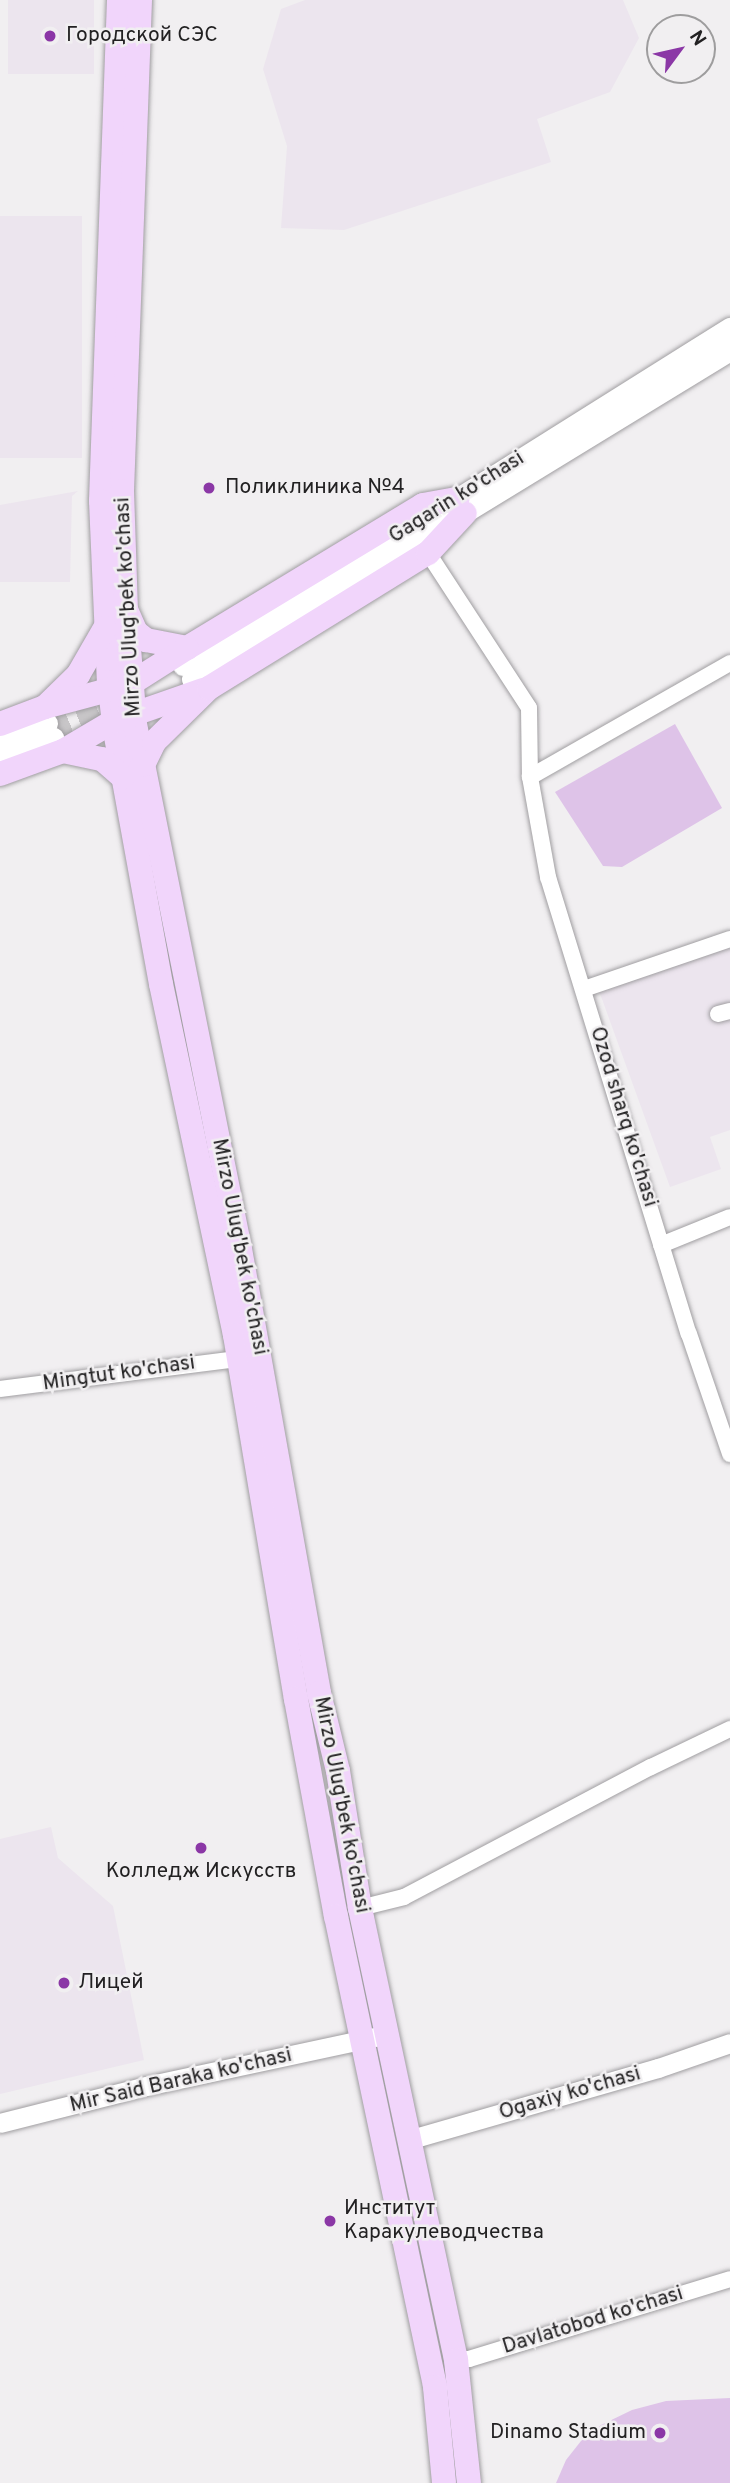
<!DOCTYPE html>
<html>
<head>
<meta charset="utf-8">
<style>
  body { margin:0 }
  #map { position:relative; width:730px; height:2483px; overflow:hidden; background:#f1eff1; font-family:Overpass,sans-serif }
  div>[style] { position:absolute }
  .built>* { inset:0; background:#ece5ee; transform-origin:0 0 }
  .green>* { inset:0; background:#dec3e8 }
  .secondary-tunnel>* { height:21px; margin-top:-10.5px; transform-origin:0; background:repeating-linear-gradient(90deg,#c8c6c8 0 21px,transparent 0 31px) }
  .roads { filter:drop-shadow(0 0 2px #a09ea1) drop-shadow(0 0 2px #a09ea1) }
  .minor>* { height:16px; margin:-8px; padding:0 8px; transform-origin:8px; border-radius:8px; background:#fff }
  .tertiary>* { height:19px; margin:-9.5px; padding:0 9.5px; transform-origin:9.5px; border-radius:9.5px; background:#fff }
  .secondary>* { height:21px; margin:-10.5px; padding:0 10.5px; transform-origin:10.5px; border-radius:10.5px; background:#fff }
  .primary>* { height:24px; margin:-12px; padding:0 12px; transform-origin:12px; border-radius:12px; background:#f1d5fb }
  .dots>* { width:19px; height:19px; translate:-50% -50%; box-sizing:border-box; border:4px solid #f1eff1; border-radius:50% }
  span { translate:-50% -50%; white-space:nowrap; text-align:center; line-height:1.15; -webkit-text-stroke:5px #f1eff1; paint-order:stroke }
  .poi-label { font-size:21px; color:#222122 }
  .left { translate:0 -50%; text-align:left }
  .right { translate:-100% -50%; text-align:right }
  .street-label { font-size:21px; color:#222122 }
  .north { position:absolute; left:646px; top:14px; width:70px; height:70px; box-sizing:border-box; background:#f1eff1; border:2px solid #9e9d9e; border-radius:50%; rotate:57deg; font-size:19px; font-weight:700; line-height:28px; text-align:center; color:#222122 }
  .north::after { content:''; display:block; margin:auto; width:24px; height:32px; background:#8b37a6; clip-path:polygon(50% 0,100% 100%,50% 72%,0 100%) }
</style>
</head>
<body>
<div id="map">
  <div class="built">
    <i style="left:8px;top:0;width:86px;height:74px"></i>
    <i style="clip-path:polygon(305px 0,623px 0,639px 38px,610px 92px,537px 119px,551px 162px,344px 230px,281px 228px,287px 146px,263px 69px,281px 9px)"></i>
    <i style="left:82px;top:216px;width:242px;height:82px;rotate:90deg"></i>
    <i style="clip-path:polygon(78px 491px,72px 496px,70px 582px,0 582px,0 505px)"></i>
    <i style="clip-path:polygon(730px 941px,730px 1130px,710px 1137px,721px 1169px,670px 1187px,598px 988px)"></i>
    <i style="clip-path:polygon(51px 1827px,58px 1858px,113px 1906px,144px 2060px,0 2094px,0 1839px)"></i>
  </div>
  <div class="green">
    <i style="clip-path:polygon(675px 724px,722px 808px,622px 867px,603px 866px,555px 792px)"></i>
    <i style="clip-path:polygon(730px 2398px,730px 2483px,556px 2483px,566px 2460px,581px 2441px,601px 2425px,632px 2410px,666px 2401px)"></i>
  </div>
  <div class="secondary-tunnel">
    <i style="left:47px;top:723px;width:65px;rotate:-20.7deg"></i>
    <i style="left:53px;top:738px;width:53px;rotate:-20.8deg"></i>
  </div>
  <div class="roads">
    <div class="minor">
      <i style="left:428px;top:553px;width:185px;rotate:56.9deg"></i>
      <i style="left:529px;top:708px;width:69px;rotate:89.2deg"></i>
      <i style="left:530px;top:777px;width:102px;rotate:79.8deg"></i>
      <i style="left:548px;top:877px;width:478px;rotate:72.9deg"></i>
      <i style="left:689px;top:1334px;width:127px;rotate:71.1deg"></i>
      <i style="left:530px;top:777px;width:230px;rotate:-29.7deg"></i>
      <i style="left:584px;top:989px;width:154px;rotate:-18.9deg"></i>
      <i style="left:718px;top:1014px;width:12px;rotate:-14deg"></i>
      <i style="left:661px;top:1245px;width:74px;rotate:-22.1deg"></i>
      <i style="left:0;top:1389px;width:241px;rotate:-7.2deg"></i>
      <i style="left:360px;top:1908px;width:45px;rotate:-14deg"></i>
      <i style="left:404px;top:1897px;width:279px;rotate:-27.8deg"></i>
      <i style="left:651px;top:1767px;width:88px;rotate:-25.7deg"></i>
      <i style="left:456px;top:2360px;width:13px;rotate:-4deg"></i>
      <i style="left:469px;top:2359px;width:273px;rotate:-17deg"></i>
    </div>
    <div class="tertiary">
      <i style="left:0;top:2123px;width:151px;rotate:-14.2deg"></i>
      <i style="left:146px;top:2086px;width:234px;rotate:-12.1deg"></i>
      <i style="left:408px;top:2140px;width:260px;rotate:-16.1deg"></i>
      <i style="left:658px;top:2068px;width:76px;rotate:-19.1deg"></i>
    </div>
    <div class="secondary">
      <i style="left:183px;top:665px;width:288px;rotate:-31.1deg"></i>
      <i style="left:430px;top:516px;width:354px;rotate:-32.1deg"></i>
      <i style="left:192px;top:679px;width:631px;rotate:-31.45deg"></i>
      <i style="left:0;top:740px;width:50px;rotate:-19.9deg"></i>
      <i style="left:0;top:758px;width:57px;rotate:-20.7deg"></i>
    </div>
    <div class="primary">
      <i style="left:119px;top:0;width:501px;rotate:92.06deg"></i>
      <i style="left:101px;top:501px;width:181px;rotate:87.5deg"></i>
      <i style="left:109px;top:682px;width:49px;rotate:83deg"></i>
      <i style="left:115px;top:731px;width:257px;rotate:79.7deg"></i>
      <i style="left:161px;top:984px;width:359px;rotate:78.1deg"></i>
      <i style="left:235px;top:1335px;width:369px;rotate:80.5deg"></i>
      <i style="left:296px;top:1699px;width:221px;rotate:79.6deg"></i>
      <i style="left:336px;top:1916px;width:481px;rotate:78.1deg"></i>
      <i style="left:435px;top:2387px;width:96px;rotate:84.6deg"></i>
      <i style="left:140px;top:0;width:491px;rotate:92.1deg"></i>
      <i style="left:122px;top:491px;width:119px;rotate:88.1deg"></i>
      <i style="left:126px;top:610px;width:114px;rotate:85.5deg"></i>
      <i style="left:135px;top:724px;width:535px;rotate:78.69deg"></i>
      <i style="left:240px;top:1249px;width:451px;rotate:79.9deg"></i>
      <i style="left:319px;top:1693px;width:80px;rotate:76.3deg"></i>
      <i style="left:338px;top:1771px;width:139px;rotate:80.9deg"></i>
      <i style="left:360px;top:1908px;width:462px;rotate:78deg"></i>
      <i style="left:456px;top:2360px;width:124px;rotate:84deg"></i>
      <i style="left:127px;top:612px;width:22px;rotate:66deg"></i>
      <i style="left:136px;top:632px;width:13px;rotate:39deg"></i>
      <i style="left:146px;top:640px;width:42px;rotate:11deg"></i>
      <i style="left:187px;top:648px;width:276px;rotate:-31.2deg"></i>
      <i style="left:423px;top:505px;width:35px;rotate:-10deg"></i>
      <i style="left:45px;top:707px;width:88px;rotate:-15.1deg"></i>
      <i style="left:130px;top:684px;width:67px;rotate:-32.3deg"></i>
      <i style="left:0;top:724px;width:48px;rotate:-20.7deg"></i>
      <i style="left:45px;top:707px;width:46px;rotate:-44.1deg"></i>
      <i style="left:78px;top:675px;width:54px;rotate:-60.1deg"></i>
      <i style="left:63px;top:751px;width:59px;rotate:-30.5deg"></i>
      <i style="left:114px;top:721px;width:94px;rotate:-19.2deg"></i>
      <i style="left:143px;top:765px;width:25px;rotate:-64deg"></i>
      <i style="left:154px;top:742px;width:77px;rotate:-44.5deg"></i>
      <i style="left:209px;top:688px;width:257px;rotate:-31.7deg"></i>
      <i style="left:428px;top:553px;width:54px;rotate:-47.2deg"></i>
      <i style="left:0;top:774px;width:67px;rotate:-20.1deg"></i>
      <i style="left:63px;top:751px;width:40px;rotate:12deg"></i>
      <i style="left:102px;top:759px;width:28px;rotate:41deg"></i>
    </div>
  </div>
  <div class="dots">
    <i style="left:50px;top:36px;background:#8b37a6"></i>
    <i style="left:209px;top:488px;background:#8b37a6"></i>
    <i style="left:201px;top:1848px;background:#8b37a6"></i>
    <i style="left:64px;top:1983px;background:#8b37a6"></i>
    <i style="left:330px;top:2221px;background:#8b37a6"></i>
    <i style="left:660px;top:2433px;background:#8b37a6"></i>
  </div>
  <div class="poi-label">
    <span class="left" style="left:66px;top:36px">Городской СЭС</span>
    <span class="left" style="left:225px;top:488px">Поликлиника №4</span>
    <span style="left:201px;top:1872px">Колледж Искусств</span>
    <span class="left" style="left:78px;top:1983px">Лицей</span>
    <span class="left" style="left:344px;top:2221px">Институт<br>Каракулеводчества</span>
    <span class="right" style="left:646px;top:2433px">Dinamo Stadium</span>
  </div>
  <div class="street-label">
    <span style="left:457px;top:498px;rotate:-32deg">Gagarin ko'chasi</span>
    <span style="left:129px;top:607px;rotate:-93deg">Mirzo Ulug'bek ko'chasi</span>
    <span style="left:623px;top:1117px;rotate:73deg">Ozod sharq ko'chasi</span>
    <span style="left:239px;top:1247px;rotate:79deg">Mirzo Ulug'bek ko'chasi</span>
    <span style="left:119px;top:1374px;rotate:-8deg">Mingtut ko'chasi</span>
    <span style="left:341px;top:1805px;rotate:79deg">Mirzo Ulug'bek ko'chasi</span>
    <span style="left:181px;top:2081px;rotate:-13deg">Mir Said Baraka ko'chasi</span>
    <span style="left:570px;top:2094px;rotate:-16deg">Ogaxiy ko'chasi</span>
    <span style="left:593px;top:2321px;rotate:-17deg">Davlatobod ko'chasi</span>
  </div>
  <div class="north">N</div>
</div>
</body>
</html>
